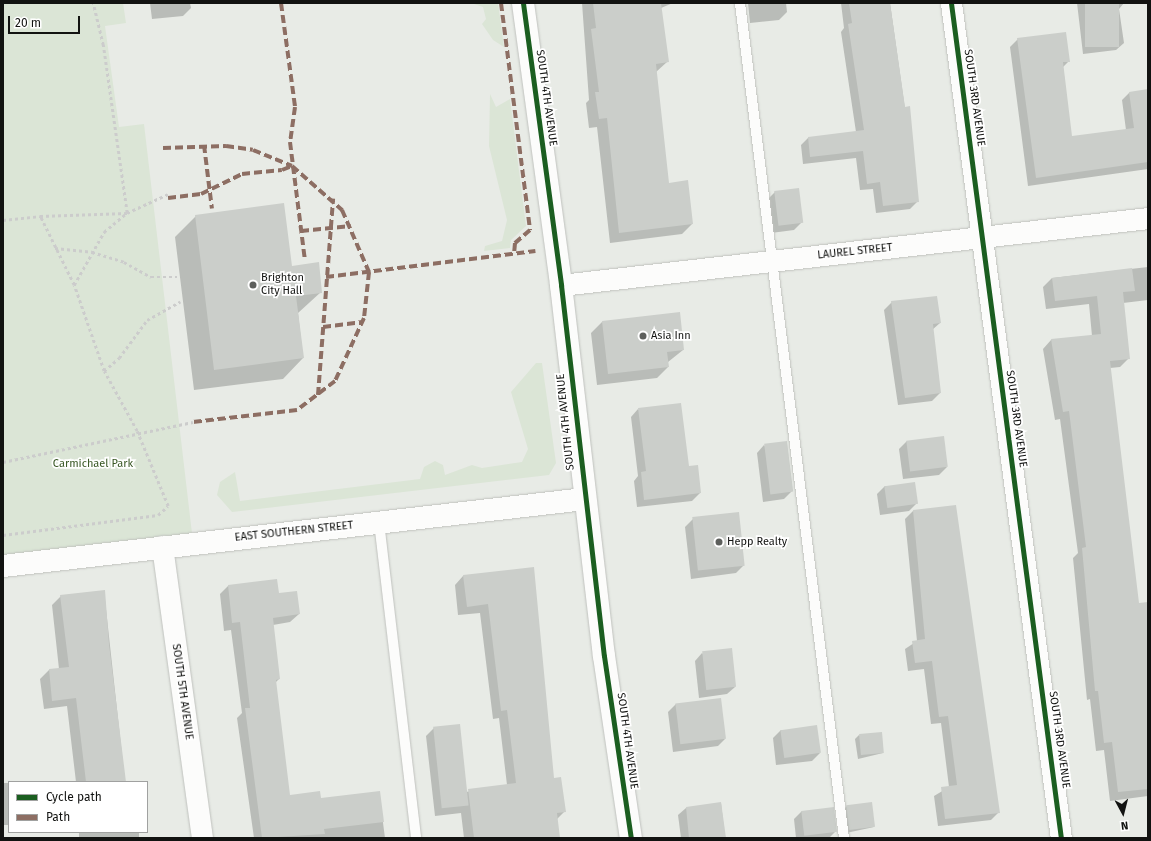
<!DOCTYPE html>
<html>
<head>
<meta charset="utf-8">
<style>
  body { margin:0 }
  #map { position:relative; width:1151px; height:841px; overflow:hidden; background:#e8ebe6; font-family:"Fira Sans",sans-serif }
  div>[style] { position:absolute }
  .green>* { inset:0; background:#dbe5d6 }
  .shadow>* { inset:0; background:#0003; transform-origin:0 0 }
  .building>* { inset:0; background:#cbceca; transform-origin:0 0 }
  .path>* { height:2.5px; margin-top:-1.25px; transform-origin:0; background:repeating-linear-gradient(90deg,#ccc 0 3px,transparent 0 6px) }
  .roads { filter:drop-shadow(0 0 1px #bfc1bd) drop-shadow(0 0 1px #bfc1bd) }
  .service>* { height:10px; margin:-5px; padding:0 5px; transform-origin:5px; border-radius:5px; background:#fcfcfb }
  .minor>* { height:21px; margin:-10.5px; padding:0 10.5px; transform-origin:10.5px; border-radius:10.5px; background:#fcfcfb }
  .tertiary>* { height:22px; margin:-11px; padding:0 11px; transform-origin:11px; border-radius:11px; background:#fcfcfb }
  .secondary>* { height:22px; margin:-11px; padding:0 11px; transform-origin:11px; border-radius:11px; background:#fcfcfb }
  .quiet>* { height:4px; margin-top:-2px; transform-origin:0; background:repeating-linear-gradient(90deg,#8d6e63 0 8px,transparent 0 12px) }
  .cycleway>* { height:5px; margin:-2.5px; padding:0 2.5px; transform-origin:2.5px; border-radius:2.5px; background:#1b5e20 }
  .dots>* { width:11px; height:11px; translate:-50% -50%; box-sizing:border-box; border:2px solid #fff; border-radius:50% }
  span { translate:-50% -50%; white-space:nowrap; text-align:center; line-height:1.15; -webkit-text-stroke:3.5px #fff; paint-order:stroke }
  .street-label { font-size:11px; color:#121311 }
  .poi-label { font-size:11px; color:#121311 }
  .left { translate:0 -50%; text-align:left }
  .park-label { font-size:11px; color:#375623 }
  .frame { position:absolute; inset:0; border:4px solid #121311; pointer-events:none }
  .legend { position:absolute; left:8px; top:781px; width:140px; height:52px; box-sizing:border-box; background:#fff; border:1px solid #a0a1a0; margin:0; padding:5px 7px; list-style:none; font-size:12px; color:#121311 }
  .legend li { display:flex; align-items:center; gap:8px; height:20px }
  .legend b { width:20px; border:1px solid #a0a1a0 }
  .north { position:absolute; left:1103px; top:793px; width:40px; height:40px; -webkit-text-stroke:3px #fff; paint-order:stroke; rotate:173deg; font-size:11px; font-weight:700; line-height:16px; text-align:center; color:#121311 }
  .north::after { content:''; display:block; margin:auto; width:14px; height:18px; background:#121311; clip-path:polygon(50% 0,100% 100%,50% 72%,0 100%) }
  .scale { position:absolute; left:8px; top:16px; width:72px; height:18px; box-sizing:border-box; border:2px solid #121311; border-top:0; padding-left:5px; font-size:12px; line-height:14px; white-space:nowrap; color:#121311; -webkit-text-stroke:3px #fff; paint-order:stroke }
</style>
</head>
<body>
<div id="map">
  <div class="green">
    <i style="clip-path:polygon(3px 3px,123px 3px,126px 23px,105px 26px,119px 127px,144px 124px,193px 542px,3px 565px)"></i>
    <i style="clip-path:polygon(471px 3px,498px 3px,504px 47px,493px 40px,482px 24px,486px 19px,483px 7px)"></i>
    <i style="clip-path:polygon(490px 94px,496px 107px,510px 99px,526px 226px,511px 240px,510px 248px,484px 251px,485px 246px,502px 241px,507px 220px,489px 146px)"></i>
    <i style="clip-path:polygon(536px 363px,542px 363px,556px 463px,549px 475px,232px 512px,217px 495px,220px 482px,235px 472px,240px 501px,420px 479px,424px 467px,435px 461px,443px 465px,445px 475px,472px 465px,482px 468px,522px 462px,528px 449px,511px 392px)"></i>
  </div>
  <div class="shadow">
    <i style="clip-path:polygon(150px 3px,190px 3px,191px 8px,183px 16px,152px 19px)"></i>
    <i style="clip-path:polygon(582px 3px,673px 3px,661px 8px,667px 62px,656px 72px,668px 184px,692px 224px,682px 234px,610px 243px,597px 127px,589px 128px,586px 103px,589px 100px)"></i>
    <i style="clip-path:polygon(748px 3px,786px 3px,787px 12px,779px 20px,750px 23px)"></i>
    <i style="clip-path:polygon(841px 3px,890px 3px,918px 201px,910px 209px,876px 213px,873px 189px,860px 190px,856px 158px,803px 164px,801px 145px,808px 138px,856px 132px,841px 32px,844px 28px)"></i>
    <i style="clip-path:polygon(1077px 3px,1124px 3px,1119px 9px,1124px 43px,1116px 50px,1083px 54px)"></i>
    <i style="clip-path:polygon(1018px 39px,1069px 61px,1063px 67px,1071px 137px,1126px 130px,1122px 100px,1129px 93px,1148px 90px,1148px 169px,1028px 186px,1010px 47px)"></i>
    <i style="clip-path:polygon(775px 192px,802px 222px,794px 230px,771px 233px,767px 200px)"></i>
    <i style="clip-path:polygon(196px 216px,291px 267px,321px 292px,298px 313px,303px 358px,283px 379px,194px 390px,175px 237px)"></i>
    <i style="clip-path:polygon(1148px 267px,1148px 300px,1123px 303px,1129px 358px,1120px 367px,1110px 368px,1138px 604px,1148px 603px,1148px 796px,1110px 801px,1104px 750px,1096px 751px,1090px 699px,1087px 700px,1073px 558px,1078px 553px,1060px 419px,1055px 420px,1043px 349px,1051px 340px,1092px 336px,1089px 304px,1046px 309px,1043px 287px,1052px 278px)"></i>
    <i style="clip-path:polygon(892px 302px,940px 323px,932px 330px,940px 393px,932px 401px,898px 405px,884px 310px)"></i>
    <i style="clip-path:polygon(602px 322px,683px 350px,668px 362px,668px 367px,657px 378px,597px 385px,591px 333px)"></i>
    <i style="clip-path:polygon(638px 409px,688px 467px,700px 493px,692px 501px,637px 507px,634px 481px,638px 476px,631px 417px)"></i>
    <i style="clip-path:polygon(907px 441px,947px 467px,939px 475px,903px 479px,899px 449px)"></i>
    <i style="clip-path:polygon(764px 445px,792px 491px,784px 499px,763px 502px,757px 453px)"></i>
    <i style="clip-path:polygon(885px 486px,917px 503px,909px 511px,880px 515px,877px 494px)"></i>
    <i style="clip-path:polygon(955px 506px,999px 812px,991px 820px,938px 826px,934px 796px,949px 787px,941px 723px,931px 724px,924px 669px,908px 671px,905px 649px,917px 641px,905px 519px,913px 511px)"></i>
    <i style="clip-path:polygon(693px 519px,744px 565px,736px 573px,691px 579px,685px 527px)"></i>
    <i style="clip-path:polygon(533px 568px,553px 779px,565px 811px,556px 820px,559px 838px,464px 838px,461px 813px,435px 816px,426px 736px,434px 728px,466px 792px,507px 785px,499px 718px,493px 719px,480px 613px,458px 615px,455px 585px,463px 576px)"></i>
    <i style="clip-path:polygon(276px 580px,278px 594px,299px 614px,290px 622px,273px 625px,279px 679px,275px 683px,289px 796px,320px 799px,379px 792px,385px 838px,254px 838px,237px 718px,242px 713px,231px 630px,224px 631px,220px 594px,228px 586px)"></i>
    <i style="clip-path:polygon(104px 591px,125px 782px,76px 782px,67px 706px,44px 709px,40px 679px,49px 670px,59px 669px,52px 605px,61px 596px)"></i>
    <i style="clip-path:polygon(702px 653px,735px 687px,727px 694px,699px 698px,695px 661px)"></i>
    <i style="clip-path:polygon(676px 704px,725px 739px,718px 746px,673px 752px,668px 712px)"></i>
    <i style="clip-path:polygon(781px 730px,820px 753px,812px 761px,776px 765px,773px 738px)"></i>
    <i style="clip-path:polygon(859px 735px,883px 753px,858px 759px,855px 739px)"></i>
    <i style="left:9px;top:783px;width:42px;height:6px;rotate:90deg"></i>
    <i style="clip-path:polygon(721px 803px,725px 838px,681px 838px,678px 815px,686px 808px)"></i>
    <i style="clip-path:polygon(847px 806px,874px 827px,846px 833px,843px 810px)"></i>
    <i style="clip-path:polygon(802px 811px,836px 831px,829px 838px,796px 838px,794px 819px)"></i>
    <i style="left:79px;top:832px;width:60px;height:6px"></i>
  </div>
  <div class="building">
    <i style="clip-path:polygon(593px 3px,661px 3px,669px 62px,656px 64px,669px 183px,688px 180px,693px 224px,619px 233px,607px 118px,599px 119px,595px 92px,599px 92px,591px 29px,596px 28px)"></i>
    <i style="clip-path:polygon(849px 3px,890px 3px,905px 107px,910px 106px,919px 202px,883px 206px,880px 182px,867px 184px,863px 151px,810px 157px,808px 137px,864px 130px,848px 24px,852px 23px)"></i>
    <i style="left:1085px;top:3px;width:34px;height:44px"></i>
    <i style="clip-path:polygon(1066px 32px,1070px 62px,1063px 62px,1072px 136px,1134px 128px,1129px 92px,1148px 89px,1148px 162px,1036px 178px,1017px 38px)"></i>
    <i style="left:799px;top:188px;width:35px;height:25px;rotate:83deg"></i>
    <i style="clip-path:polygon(284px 203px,292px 266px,319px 262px,322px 293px,296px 296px,304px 358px,214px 370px,195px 215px)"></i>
    <i style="clip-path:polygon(1132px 268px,1135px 291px,1123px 292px,1130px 359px,1110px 361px,1139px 603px,1148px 602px,1148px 789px,1118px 792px,1112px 742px,1104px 743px,1098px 691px,1095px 691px,1082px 548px,1086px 547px,1069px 411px,1063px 412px,1051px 339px,1101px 334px,1097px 296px,1055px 301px,1052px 278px)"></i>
    <i style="clip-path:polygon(937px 296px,941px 323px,933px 324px,941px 393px,905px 398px,891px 301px)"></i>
    <i style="clip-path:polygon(680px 312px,684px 350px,667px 352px,669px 367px,608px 374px,602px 321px)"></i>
    <i style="clip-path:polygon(681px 403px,689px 466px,698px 465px,701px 493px,644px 500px,641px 472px,646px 471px,638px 408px)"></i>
    <i style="left:944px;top:436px;width:31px;height:38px;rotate:83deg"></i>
    <i style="left:787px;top:441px;width:51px;height:23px;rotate:83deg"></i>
    <i style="left:915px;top:482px;width:22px;height:31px;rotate:82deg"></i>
    <i style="clip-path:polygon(956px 505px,1000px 813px,945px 819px,941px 787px,957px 785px,948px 716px,939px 717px,932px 661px,915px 663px,912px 641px,925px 639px,913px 510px)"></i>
    <i style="left:739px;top:512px;width:54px;height:47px;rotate:84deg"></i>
    <i style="clip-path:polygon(534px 567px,554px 778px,561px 777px,566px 812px,557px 813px,560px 838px,474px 838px,468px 789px,516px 783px,507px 710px,501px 711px,488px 604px,467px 607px,463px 575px)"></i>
    <i style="clip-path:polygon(277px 579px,279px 593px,297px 591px,300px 614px,273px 618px,280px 679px,276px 680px,290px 795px,320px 791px,321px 798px,380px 791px,384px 822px,324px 829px,325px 834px,262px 838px,245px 708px,250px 708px,240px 622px,232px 623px,228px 585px)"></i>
    <i style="clip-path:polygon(105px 590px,109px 644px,126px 782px,86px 782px,76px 698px,52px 701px,49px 669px,69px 667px,60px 595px)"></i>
    <i style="left:732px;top:648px;width:39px;height:30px;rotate:84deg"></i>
    <i style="left:721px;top:698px;width:41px;height:46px;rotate:83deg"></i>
    <i style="left:460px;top:724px;width:82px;height:27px;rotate:84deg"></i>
    <i style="left:817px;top:725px;width:28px;height:37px;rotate:82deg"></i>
    <i style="left:882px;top:732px;width:21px;height:23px;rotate:85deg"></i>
    <i style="clip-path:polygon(721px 802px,726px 838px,689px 838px,686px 807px)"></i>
    <i style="left:872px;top:802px;width:25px;height:26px;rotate:83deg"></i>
    <i style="left:834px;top:807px;width:25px;height:33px;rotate:83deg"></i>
  </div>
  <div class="path">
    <i style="left:3px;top:220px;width:37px;rotate:-6deg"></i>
    <i style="left:55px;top:248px;width:37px;rotate:6deg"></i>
    <i style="left:92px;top:252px;width:34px;rotate:17deg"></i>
    <i style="left:124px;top:262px;width:31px;rotate:29deg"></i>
    <i style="left:151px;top:277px;width:26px"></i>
    <i style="left:74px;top:285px;width:61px;rotate:-60.5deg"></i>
    <i style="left:104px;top:232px;width:30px;rotate:-40deg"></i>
    <i style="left:127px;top:213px;width:45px;rotate:-24.9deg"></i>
    <i style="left:104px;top:371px;width:20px;rotate:-41deg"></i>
    <i style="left:119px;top:358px;width:47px;rotate:-53.6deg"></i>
    <i style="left:147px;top:320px;width:38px;rotate:-29deg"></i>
    <i style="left:3px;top:462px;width:194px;rotate:-11.9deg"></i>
    <i style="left:3px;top:535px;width:156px;rotate:-7.4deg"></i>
    <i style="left:158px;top:515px;width:13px;rotate:-42deg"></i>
    <i style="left:168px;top:506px;width:81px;rotate:-112.5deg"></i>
    <i style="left:137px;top:431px;width:68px;rotate:-118.8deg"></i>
    <i style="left:104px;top:371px;width:91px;rotate:-109.2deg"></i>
    <i style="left:74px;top:285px;width:77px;rotate:-116.2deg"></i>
    <i style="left:40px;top:216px;width:87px;rotate:-2deg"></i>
    <i style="left:127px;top:213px;width:170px;rotate:-98.1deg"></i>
    <i style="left:103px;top:45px;width:43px;rotate:-103.4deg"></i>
  </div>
  <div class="roads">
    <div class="service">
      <i style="left:740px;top:3px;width:841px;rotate:82.9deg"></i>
      <i style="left:379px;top:522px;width:318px;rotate:83.3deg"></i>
    </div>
    <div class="minor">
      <i style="left:951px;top:3px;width:842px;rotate:82.5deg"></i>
      <i style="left:561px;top:285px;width:591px;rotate:-6.51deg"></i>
      <i style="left:162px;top:546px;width:295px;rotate:82.2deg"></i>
    </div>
    <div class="tertiary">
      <i style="left:3px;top:566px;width:586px;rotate:-6.57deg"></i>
    </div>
    <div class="secondary">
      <i style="left:523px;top:3px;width:285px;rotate:82.3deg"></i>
      <i style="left:561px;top:285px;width:373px;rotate:83.4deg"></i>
      <i style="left:604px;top:656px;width:184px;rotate:81.6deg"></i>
    </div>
  </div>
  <div class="quiet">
    <i style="left:281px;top:3px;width:105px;rotate:82.3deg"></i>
    <i style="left:295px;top:107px;width:35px;rotate:98deg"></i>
    <i style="left:290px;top:142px;width:119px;rotate:82.8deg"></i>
    <i style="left:501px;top:3px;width:229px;rotate:82.7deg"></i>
    <i style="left:530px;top:230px;width:20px;rotate:139deg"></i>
    <i style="left:515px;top:243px;width:11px;rotate:95deg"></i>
    <i style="left:204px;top:145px;width:64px;rotate:82.9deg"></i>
    <i style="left:163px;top:148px;width:63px;rotate:-1.8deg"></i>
    <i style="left:226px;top:146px;width:27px;rotate:8deg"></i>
    <i style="left:253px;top:150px;width:42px;rotate:22.3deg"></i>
    <i style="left:292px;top:166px;width:67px;rotate:41.3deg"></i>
    <i style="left:342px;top:210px;width:68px;rotate:66.5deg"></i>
    <i style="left:369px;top:272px;width:46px;rotate:96.2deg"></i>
    <i style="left:364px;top:318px;width:69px;rotate:114.7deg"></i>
    <i style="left:335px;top:381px;width:48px;rotate:142.7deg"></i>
    <i style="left:297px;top:410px;width:105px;rotate:173.4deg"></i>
    <i style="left:168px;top:198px;width:33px;rotate:-7deg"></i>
    <i style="left:201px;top:194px;width:46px;rotate:-26deg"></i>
    <i style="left:242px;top:174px;width:40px;rotate:-5.7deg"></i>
    <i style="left:282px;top:170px;width:11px;rotate:-22deg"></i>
    <i style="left:301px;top:231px;width:50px;rotate:-5.7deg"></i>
    <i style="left:326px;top:277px;width:211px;rotate:-7.1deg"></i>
    <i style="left:323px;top:327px;width:40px;rotate:-7.1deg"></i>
    <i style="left:318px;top:395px;width:197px;rotate:-85.6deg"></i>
  </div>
  <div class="cycleway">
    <i style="left:523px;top:3px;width:285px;rotate:82.3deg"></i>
    <i style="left:561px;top:285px;width:373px;rotate:83.4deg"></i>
    <i style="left:604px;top:656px;width:184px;rotate:81.6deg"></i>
    <i style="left:951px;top:3px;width:842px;rotate:82.5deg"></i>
  </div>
  <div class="dots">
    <i style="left:253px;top:285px;background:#5d5f5c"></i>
    <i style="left:643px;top:336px;background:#5d5f5c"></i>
    <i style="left:719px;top:542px;background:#5d5f5c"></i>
  </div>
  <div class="street-label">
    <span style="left:546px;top:98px;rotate:82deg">SOUTH 4TH AVENUE</span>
    <span style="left:974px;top:98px;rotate:82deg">SOUTH 3RD AVENUE</span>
    <span style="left:855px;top:252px;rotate:-6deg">LAUREL STREET</span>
    <span style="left:1016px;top:419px;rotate:82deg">SOUTH 3RD AVENUE</span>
    <span style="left:566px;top:422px;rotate:-96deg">SOUTH 4TH AVENUE</span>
    <span style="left:294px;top:532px;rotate:-6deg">EAST SOUTHERN STREET</span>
    <span style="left:182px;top:692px;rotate:82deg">SOUTH 5TH AVENUE</span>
    <span style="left:1059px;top:740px;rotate:82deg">SOUTH 3RD AVENUE</span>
    <span style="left:627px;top:741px;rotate:82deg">SOUTH 4TH AVENUE</span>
  </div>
  <div class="poi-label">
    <span class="left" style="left:261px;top:285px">Brighton<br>City Hall</span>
    <span class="left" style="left:651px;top:336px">Asia Inn</span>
    <span class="left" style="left:727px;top:542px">Hepp Realty</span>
  </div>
  <div class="park-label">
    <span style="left:93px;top:464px">Carmichael Park</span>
  </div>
  <div class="frame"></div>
  <ul class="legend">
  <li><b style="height:5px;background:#1b5e20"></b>Cycle path</li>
  <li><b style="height:5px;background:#8d6e63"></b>Path</li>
  </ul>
  <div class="north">N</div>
  <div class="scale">20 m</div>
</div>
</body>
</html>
